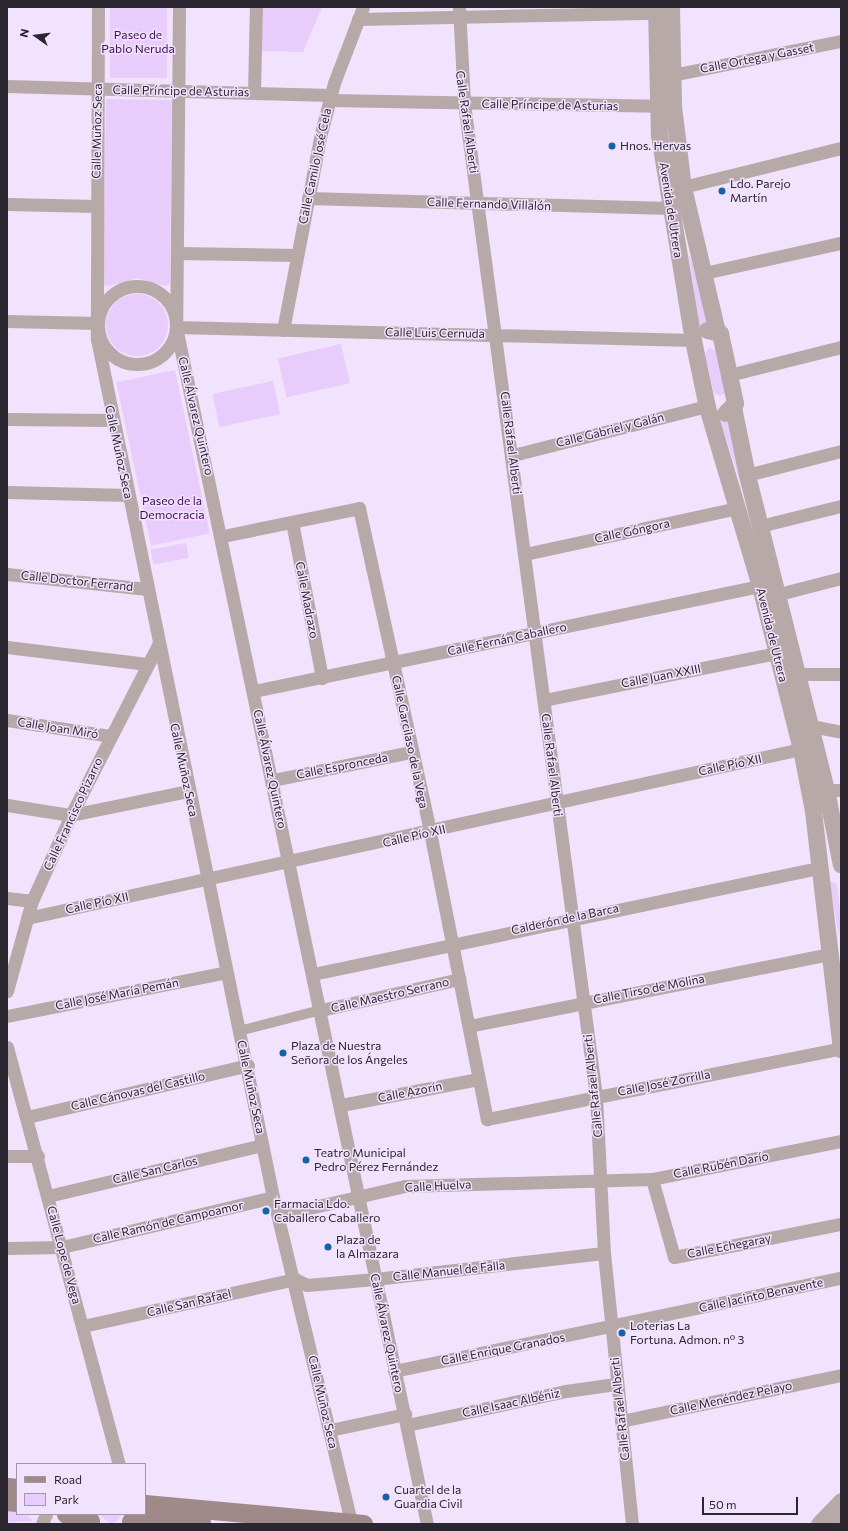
<!DOCTYPE html>
<html>
<head>
<meta charset="utf-8">
<style>
  body { margin:0 }
  #map { position:relative; width:848px; height:1531px; overflow:hidden; background:#f1e2fd; font-family:Commissioner,sans-serif }
  div>[style] { position:absolute }
  .green>* { inset:0; background:#e8cdfc; transform-origin:0 0 }
  .round { border-radius:50% }
  .pedestrian>* { height:10px; margin:-5px; padding:0 5px; transform-origin:5px; border-radius:5px; background:#b8a9a9 }
  .minor>* { height:13px; margin:-6.5px; padding:0 6.5px; transform-origin:6.5px; border-radius:6.5px; background:#b8a9a9 }
  .minor>.ring { margin:-6.5px; padding:0; box-sizing:content-box; background:none; border:13px solid #b8a9a9; border-radius:50% }
  .tertiary>* { height:17px; margin:-8.5px; padding:0 8.5px; transform-origin:8.5px; border-radius:8.5px; background:#b8a9a9 }
  .secondary>* { height:19px; margin:-9.5px; padding:0 9.5px; transform-origin:9.5px; border-radius:9.5px; background:#a08a89 }
  .dots>* { width:11px; height:11px; translate:-50% -50%; box-sizing:border-box; border:2px solid #f1e2fd; border-radius:50% }
  span { translate:-50% -50%; white-space:nowrap; text-align:center; line-height:1.15; -webkit-text-stroke:3px #f1e2fd; paint-order:stroke }
  .park-label { font-size:12px; color:#460664 }
  .street-label { font-size:12px; color:#2b262f }
  .poi-label { font-size:12px; color:#2b262f }
  .left { translate:0 -50%; text-align:left }
  .frame { position:absolute; inset:0; border:8px solid #2b262f; pointer-events:none }
  .legend { position:absolute; left:16px; top:1463px; width:130px; height:52px; box-sizing:border-box; background:#f1e2fd; border:1px solid #a297ab; margin:0; padding:5px 7px; list-style:none; font-size:12px; color:#2b262f }
  .legend li { display:flex; align-items:center; gap:8px; height:20px }
  .legend b { width:20px; border:1px solid #a297ab }
  .north { position:absolute; left:16px; top:16px; width:40px; height:40px; -webkit-text-stroke:3px #f1e2fd; paint-order:stroke; rotate:284deg; font-size:11px; font-weight:700; line-height:16px; text-align:center; color:#2b262f }
  .north::after { content:''; display:block; margin:auto; width:14px; height:18px; background:#2b262f; clip-path:polygon(50% 0,100% 100%,50% 72%,0 100%) }
  .scale { position:absolute; left:702px; top:1497px; width:96px; height:18px; box-sizing:border-box; border:2px solid #2b262f; border-top:0; padding-left:5px; font-size:12px; line-height:14px; white-space:nowrap; color:#2b262f; -webkit-text-stroke:3px #f1e2fd; paint-order:stroke }
</style>
</head>
<body>
<div id="map">
  <div class="green">
    <i style="left:110px;top:7px;width:57px;height:71px"></i>
    <i style="clip-path:polygon(262px 7px,322px 7px,303px 52px,262px 51px)"></i>
    <i style="clip-path:polygon(106px 99px,172px 100px,170px 283px,166px 286px,137px 278px,108px 286px,103px 284px)"></i>
    <i style="clip-path:polygon(690px 255px,710px 325px,699px 327px,689px 256px)"></i>
    <i class="round" style="left:106px;top:294px;width:62px;height:62px"></i>
    <i style="left:341px;top:344px;width:40px;height:65px;rotate:77deg"></i>
    <i style="clip-path:polygon(709px 348px,716px 351px,725px 393px,721px 396px,714px 393px,705px 354px)"></i>
    <i style="left:175px;top:370px;width:167px;height:60px;rotate:78deg"></i>
    <i style="left:273px;top:381px;width:34px;height:62px;rotate:78deg"></i>
    <i style="clip-path:polygon(730px 418px,742px 488px,720px 420px)"></i>
    <i style="left:186px;top:543px;width:15px;height:36px;rotate:79deg"></i>
    <i style="clip-path:polygon(829px 881px,837px 884px,841px 919px,839px 937px)"></i>
    <i style="clip-path:polygon(7px 1510px,27px 1514px,33px 1521px,7px 1522px)"></i>
    <i style="clip-path:polygon(99px 1514px,122px 1514px,118px 1521px,110px 1524px)"></i>
  </div>
  <div class="pedestrian">
    <i style="left:239px;top:1031px;width:85px;rotate:-14.4deg"></i>
  </div>
  <div class="minor">
    <i style="left:98px;top:7px;width:332px;rotate:90.2deg"></i>
    <i style="left:97px;top:339px;width:876px;rotate:78.41deg"></i>
    <i style="left:273px;top:1197px;width:335px;rotate:76.5deg"></i>
    <i style="left:179px;top:7px;width:320px;rotate:90.5deg"></i>
    <i style="left:176px;top:327px;width:1223px;rotate:78.16deg"></i>
    <i style="left:459px;top:7px;width:96px;rotate:87deg"></i>
    <i style="left:464px;top:103px;width:1002px;rotate:82.43deg"></i>
    <i style="left:596px;top:1096px;width:157px;rotate:87.1deg"></i>
    <i style="left:604px;top:1253px;width:272px;rotate:84.1deg"></i>
    <i style="left:358px;top:19px;width:298px;rotate:-1.2deg"></i>
    <i style="left:672px;top:75px;width:172px;rotate:-11.4deg"></i>
    <i style="left:7px;top:86px;width:324px;rotate:1.6deg"></i>
    <i style="left:254px;top:92px;width:85px;rotate:-88.7deg"></i>
    <i style="left:330px;top:100px;width:338px;rotate:1deg"></i>
    <i style="left:683px;top:187px;width:163px;rotate:-13.9deg"></i>
    <i style="left:308px;top:198px;width:362px;rotate:1.6deg"></i>
    <i style="left:7px;top:204px;width:88px;rotate:1.3deg"></i>
    <i style="left:177px;top:253px;width:120px;rotate:1deg"></i>
    <i style="left:704px;top:273px;width:140px;rotate:-12.4deg"></i>
    <i class="ring" style="left:98px;top:286px;width:65px;height:65px"></i>
    <i style="left:7px;top:321px;width:91px;rotate:1.3deg"></i>
    <i style="left:176px;top:327px;width:517px;rotate:1.44deg"></i>
    <i style="left:283px;top:330px;width:201px;rotate:-79.1deg"></i>
    <i style="left:321px;top:133px;width:52px;rotate:-75.4deg"></i>
    <i style="left:334px;top:83px;width:81px;rotate:-69.1deg"></i>
    <i style="left:729px;top:375px;width:115px;rotate:-14deg"></i>
    <i style="left:7px;top:419px;width:104px;rotate:0.6deg"></i>
    <i style="left:513px;top:455px;width:200px;rotate:-14.2deg"></i>
    <i style="left:747px;top:475px;width:97px;rotate:-14.3deg"></i>
    <i style="left:7px;top:492px;width:121px;rotate:1.4deg"></i>
    <i style="left:292px;top:522px;width:159px;rotate:79.1deg"></i>
    <i style="left:760px;top:526px;width:83px;rotate:-13.9deg"></i>
    <i style="left:223px;top:536px;width:139px;rotate:-11.6deg"></i>
    <i style="left:359px;top:508px;width:332px;rotate:77.6deg"></i>
    <i style="left:430px;top:832px;width:293px;rotate:78.8deg"></i>
    <i style="left:487px;top:1119px;width:361px;rotate:-11.3deg"></i>
    <i style="left:525px;top:554px;width:218px;rotate:-12.2deg"></i>
    <i style="left:7px;top:574px;width:141px;rotate:6.1deg"></i>
    <i style="left:779px;top:594px;width:64px;rotate:-14.5deg"></i>
    <i style="left:7px;top:647px;width:141px;rotate:6.9deg"></i>
    <i style="left:799px;top:674px;width:42px"></i>
    <i style="left:254px;top:691px;width:517px;rotate:-11.72deg"></i>
    <i style="left:544px;top:700px;width:238px;rotate:-11.4deg"></i>
    <i style="left:7px;top:720px;width:104px;rotate:8.8deg"></i>
    <i style="left:811px;top:726px;width:31px;rotate:11deg"></i>
    <i style="left:273px;top:780px;width:141px;rotate:-11.5deg"></i>
    <i style="left:826px;top:790px;width:15px"></i>
    <i style="left:7px;top:805px;width:65px;rotate:8.9deg"></i>
    <i style="left:71px;top:815px;width:119px;rotate:-11.6deg"></i>
    <i style="left:7px;top:898px;width:25px;rotate:7deg"></i>
    <i style="left:27px;top:918px;width:792px;rotate:-12.32deg"></i>
    <i style="left:313px;top:974px;width:516px;rotate:-11.85deg"></i>
    <i style="left:7px;top:991px;width:93px;rotate:-74.5deg"></i>
    <i style="left:32px;top:901px;width:94px;rotate:-65.6deg"></i>
    <i style="left:71px;top:815px;width:191px;rotate:-62.9deg"></i>
    <i style="left:321px;top:1010px;width:142px;rotate:-12.6deg"></i>
    <i style="left:7px;top:1016px;width:224px;rotate:-11.3deg"></i>
    <i style="left:469px;top:1026px;width:366px;rotate:-11.3deg"></i>
    <i style="left:7px;top:1047px;width:432px;rotate:75deg"></i>
    <i style="left:341px;top:1105px;width:140px;rotate:-10.7deg"></i>
    <i style="left:27px;top:1117px;width:227px;rotate:-13.2deg"></i>
    <i style="left:7px;top:1156px;width:31px"></i>
    <i style="left:652px;top:1179px;width:81px;rotate:74.2deg"></i>
    <i style="left:674px;top:1257px;width:170px;rotate:-11.2deg"></i>
    <i style="left:48px;top:1196px;width:220px;rotate:-13.4deg"></i>
    <i style="left:279px;top:1215px;width:129px;rotate:-13deg"></i>
    <i style="left:405px;top:1186px;width:247px;rotate:-1.6deg"></i>
    <i style="left:652px;top:1179px;width:193px;rotate:-11.4deg"></i>
    <i style="left:7px;top:1248px;width:55px;rotate:-1deg"></i>
    <i style="left:62px;top:1247px;width:217px;rotate:-13.3deg"></i>
    <i style="left:83px;top:1326px;width:217px;rotate:-12.5deg"></i>
    <i style="left:295px;top:1279px;width:13px;rotate:27deg"></i>
    <i style="left:307px;top:1285px;width:68px;rotate:-5deg"></i>
    <i style="left:375px;top:1279px;width:230px;rotate:-6.5deg"></i>
    <i style="left:394px;top:1371px;width:457px;rotate:-11.8deg"></i>
    <i style="left:621px;top:1421px;width:225px;rotate:-11.8deg"></i>
    <i style="left:407px;top:1425px;width:163px;rotate:-12.1deg"></i>
    <i style="left:566px;top:1391px;width:50px;rotate:-8deg"></i>
    <i style="left:330px;top:1430px;width:77px;rotate:-12deg"></i>
    <i style="left:42px;top:1524px;width:11px;rotate:-68deg"></i>
  </div>
  <div class="tertiary">
    <i style="left:656px;top:7px;width:128px;rotate:88.7deg"></i>
    <i style="left:659px;top:135px;width:208px;rotate:80.6deg"></i>
    <i style="left:693px;top:340px;width:68px;rotate:78.2deg"></i>
    <i style="left:707px;top:407px;width:187px;rotate:73.5deg"></i>
    <i style="left:760px;top:586px;width:168px;rotate:75.9deg"></i>
    <i style="left:801px;top:749px;width:63px;rotate:79deg"></i>
    <i style="left:813px;top:811px;width:240px;rotate:83.3deg"></i>
    <i style="left:671px;top:7px;width:99px;rotate:88.8deg"></i>
    <i style="left:673px;top:106px;width:82px;rotate:83deg"></i>
    <i style="left:683px;top:187px;width:149px;rotate:76.8deg"></i>
    <i style="left:707px;top:330px;width:13px;rotate:13deg"></i>
    <i style="left:720px;top:333px;width:72px;rotate:77.9deg"></i>
    <i style="left:735px;top:403px;width:14px;rotate:135deg"></i>
    <i style="left:733px;top:407px;width:69px;rotate:78.4deg"></i>
    <i style="left:747px;top:475px;width:325px;rotate:75.9deg"></i>
    <i style="left:826px;top:790px;width:76px;rotate:78.7deg"></i>
    <i style="left:819px;top:1524px;width:32px;rotate:-46deg"></i>
    <i style="left:840px;top:1524px;width:1px;rotate:-45deg"></i>
  </div>
  <div class="secondary">
    <i style="left:7px;top:1487px;width:10px;rotate:6deg"></i>
    <i style="left:7px;top:1501px;width:10px;rotate:6deg"></i>
    <i style="left:145px;top:1504px;width:219px;rotate:5.2deg"></i>
    <i style="left:66px;top:1514px;width:25px;rotate:16deg"></i>
    <i style="left:131px;top:1521px;width:70px;rotate:0.8deg"></i>
  </div>
  <div class="dots">
    <i style="left:612px;top:146px;background:#1461b0"></i>
    <i style="left:722px;top:191px;background:#1461b0"></i>
    <i style="left:283px;top:1053px;background:#1461b0"></i>
    <i style="left:306px;top:1160px;background:#1461b0"></i>
    <i style="left:266px;top:1211px;background:#1461b0"></i>
    <i style="left:328px;top:1247px;background:#1461b0"></i>
    <i style="left:622px;top:1333px;background:#1461b0"></i>
    <i style="left:386px;top:1497px;background:#1461b0"></i>
  </div>
  <div class="park-label">
    <span style="left:138px;top:42px">Paseo de<br>Pablo Neruda</span>
    <span style="left:172px;top:508px">Paseo de la<br>Democracia</span>
  </div>
  <div class="street-label">
    <span style="left:757px;top:58px;rotate:-11deg">Calle Ortega y Gasset</span>
    <span style="left:181px;top:91px;rotate:1deg">Calle Príncipe de Asturias</span>
    <span style="left:550px;top:105px;rotate:1deg">Calle Príncipe de Asturias</span>
    <span style="left:467px;top:122px;rotate:82deg">Calle Rafael Alberti</span>
    <span style="left:97px;top:131px;rotate:-89deg">Calle Muñoz Seca</span>
    <span style="left:315px;top:166px;rotate:-78deg">Calle Camilo José Cela</span>
    <span style="left:489px;top:204px;rotate:2deg">Calle Fernando Villalón</span>
    <span style="left:671px;top:210px;rotate:81deg">Avenida de Utrera</span>
    <span style="left:435px;top:333px;rotate:1deg">Calle Luis Cernuda</span>
    <span style="left:196px;top:416px;rotate:77deg">Calle Álvarez Quintero</span>
    <span style="left:610px;top:430px;rotate:-14deg">Calle Gabriel y Galán</span>
    <span style="left:511px;top:443px;rotate:83deg">Calle Rafael Alberti</span>
    <span style="left:119px;top:452px;rotate:78deg">Calle Muñoz Seca</span>
    <span style="left:632px;top:531px;rotate:-12deg">Calle Góngora</span>
    <span style="left:77px;top:581px;rotate:6deg">Calle Doctor Ferrand</span>
    <span style="left:307px;top:600px;rotate:79deg">Calle Madrazo</span>
    <span style="left:772px;top:635px;rotate:76deg">Avenida de Utrera</span>
    <span style="left:507px;top:639px;rotate:-12deg">Calle Fernán Caballero</span>
    <span style="left:661px;top:676px;rotate:-11deg">Calle Juan XXIII</span>
    <span style="left:58px;top:728px;rotate:9deg">Calle Joan Miró</span>
    <span style="left:410px;top:742px;rotate:78deg">Calle Garcilaso de la Vega</span>
    <span style="left:552px;top:765px;rotate:83deg">Calle Rafael Alberti</span>
    <span style="left:730px;top:765px;rotate:-12deg">Calle Pío XII</span>
    <span style="left:342px;top:766px;rotate:-11deg">Calle Espronceda</span>
    <span style="left:270px;top:769px;rotate:78deg">Calle Álvarez Quintero</span>
    <span style="left:184px;top:770px;rotate:78deg">Calle Muñoz Seca</span>
    <span style="left:73px;top:814px;rotate:-65deg">Calle Francisco Pizarro</span>
    <span style="left:414px;top:836px;rotate:-13deg">Calle Pío XII</span>
    <span style="left:97px;top:903px;rotate:-12deg">Calle Pío XII</span>
    <span style="left:565px;top:919px;rotate:-12deg">Calderón de la Barca</span>
    <span style="left:649px;top:989px;rotate:-11deg">Calle Tirso de Molina</span>
    <span style="left:117px;top:994px;rotate:-11deg">Calle José María Pemán</span>
    <span style="left:390px;top:995px;rotate:-13deg">Calle Maestro Serrano</span>
    <span style="left:664px;top:1083px;rotate:-11deg">Calle José Zorrilla</span>
    <span style="left:593px;top:1086px;rotate:-96deg">Calle Rafael Alberti</span>
    <span style="left:251px;top:1087px;rotate:78deg">Calle Muñoz Seca</span>
    <span style="left:138px;top:1091px;rotate:-13deg">Calle Cánovas del Castillo</span>
    <span style="left:410px;top:1092px;rotate:-11deg">Calle Azorín</span>
    <span style="left:721px;top:1165px;rotate:-11deg">Calle Rubén Darío</span>
    <span style="left:155px;top:1170px;rotate:-13deg">Calle San Carlos</span>
    <span style="left:438px;top:1186px;rotate:-3deg">Calle Huelva</span>
    <span style="left:168px;top:1222px;rotate:-13deg">Calle Ramón de Campoamor</span>
    <span style="left:729px;top:1246px;rotate:-11deg">Calle Echegaray</span>
    <span style="left:64px;top:1255px;rotate:75deg">Calle Lope de Vega</span>
    <span style="left:449px;top:1271px;rotate:-6deg">Calle Manuel de Falla</span>
    <span style="left:761px;top:1295px;rotate:-12deg">Calle Jacinto Benavente</span>
    <span style="left:189px;top:1303px;rotate:-13deg">Calle San Rafael</span>
    <span style="left:387px;top:1333px;rotate:78deg">Calle Álvarez Quintero</span>
    <span style="left:503px;top:1349px;rotate:-11deg">Calle Enrique Granados</span>
    <span style="left:731px;top:1398px;rotate:-12deg">Calle Menéndez Pelayo</span>
    <span style="left:323px;top:1402px;rotate:77deg">Calle Muñoz Seca</span>
    <span style="left:511px;top:1403px;rotate:-12deg">Calle Isaac Albéniz</span>
    <span style="left:620px;top:1409px;rotate:-96deg">Calle Rafael Alberti</span>
  </div>
  <div class="poi-label">
    <span class="left" style="left:620px;top:146px">Hnos. Hervas</span>
    <span class="left" style="left:730px;top:191px">Ldo. Parejo<br>Martín</span>
    <span class="left" style="left:291px;top:1053px">Plaza de Nuestra<br>Señora de los Ángeles</span>
    <span class="left" style="left:314px;top:1160px">Teatro Municipal<br>Pedro Pérez Fernández</span>
    <span class="left" style="left:274px;top:1211px">Farmacia Ldo.<br>Caballero Caballero</span>
    <span class="left" style="left:336px;top:1247px">Plaza de<br>la Almazara</span>
    <span class="left" style="left:630px;top:1333px">Loterias La<br>Fortuna. Admon. nº 3</span>
    <span class="left" style="left:394px;top:1497px">Cuartel de la<br>Guardia Civil</span>
  </div>
  <div class="frame"></div>
  <ul class="legend">
  <li><b style="height:5px;background:#a08a89"></b>Road</li>
  <li><b style="height:11px;background:#e8cdfc"></b>Park</li>
  </ul>
  <div class="north">N</div>
  <div class="scale">50 m</div>
</div>
</body>
</html>
